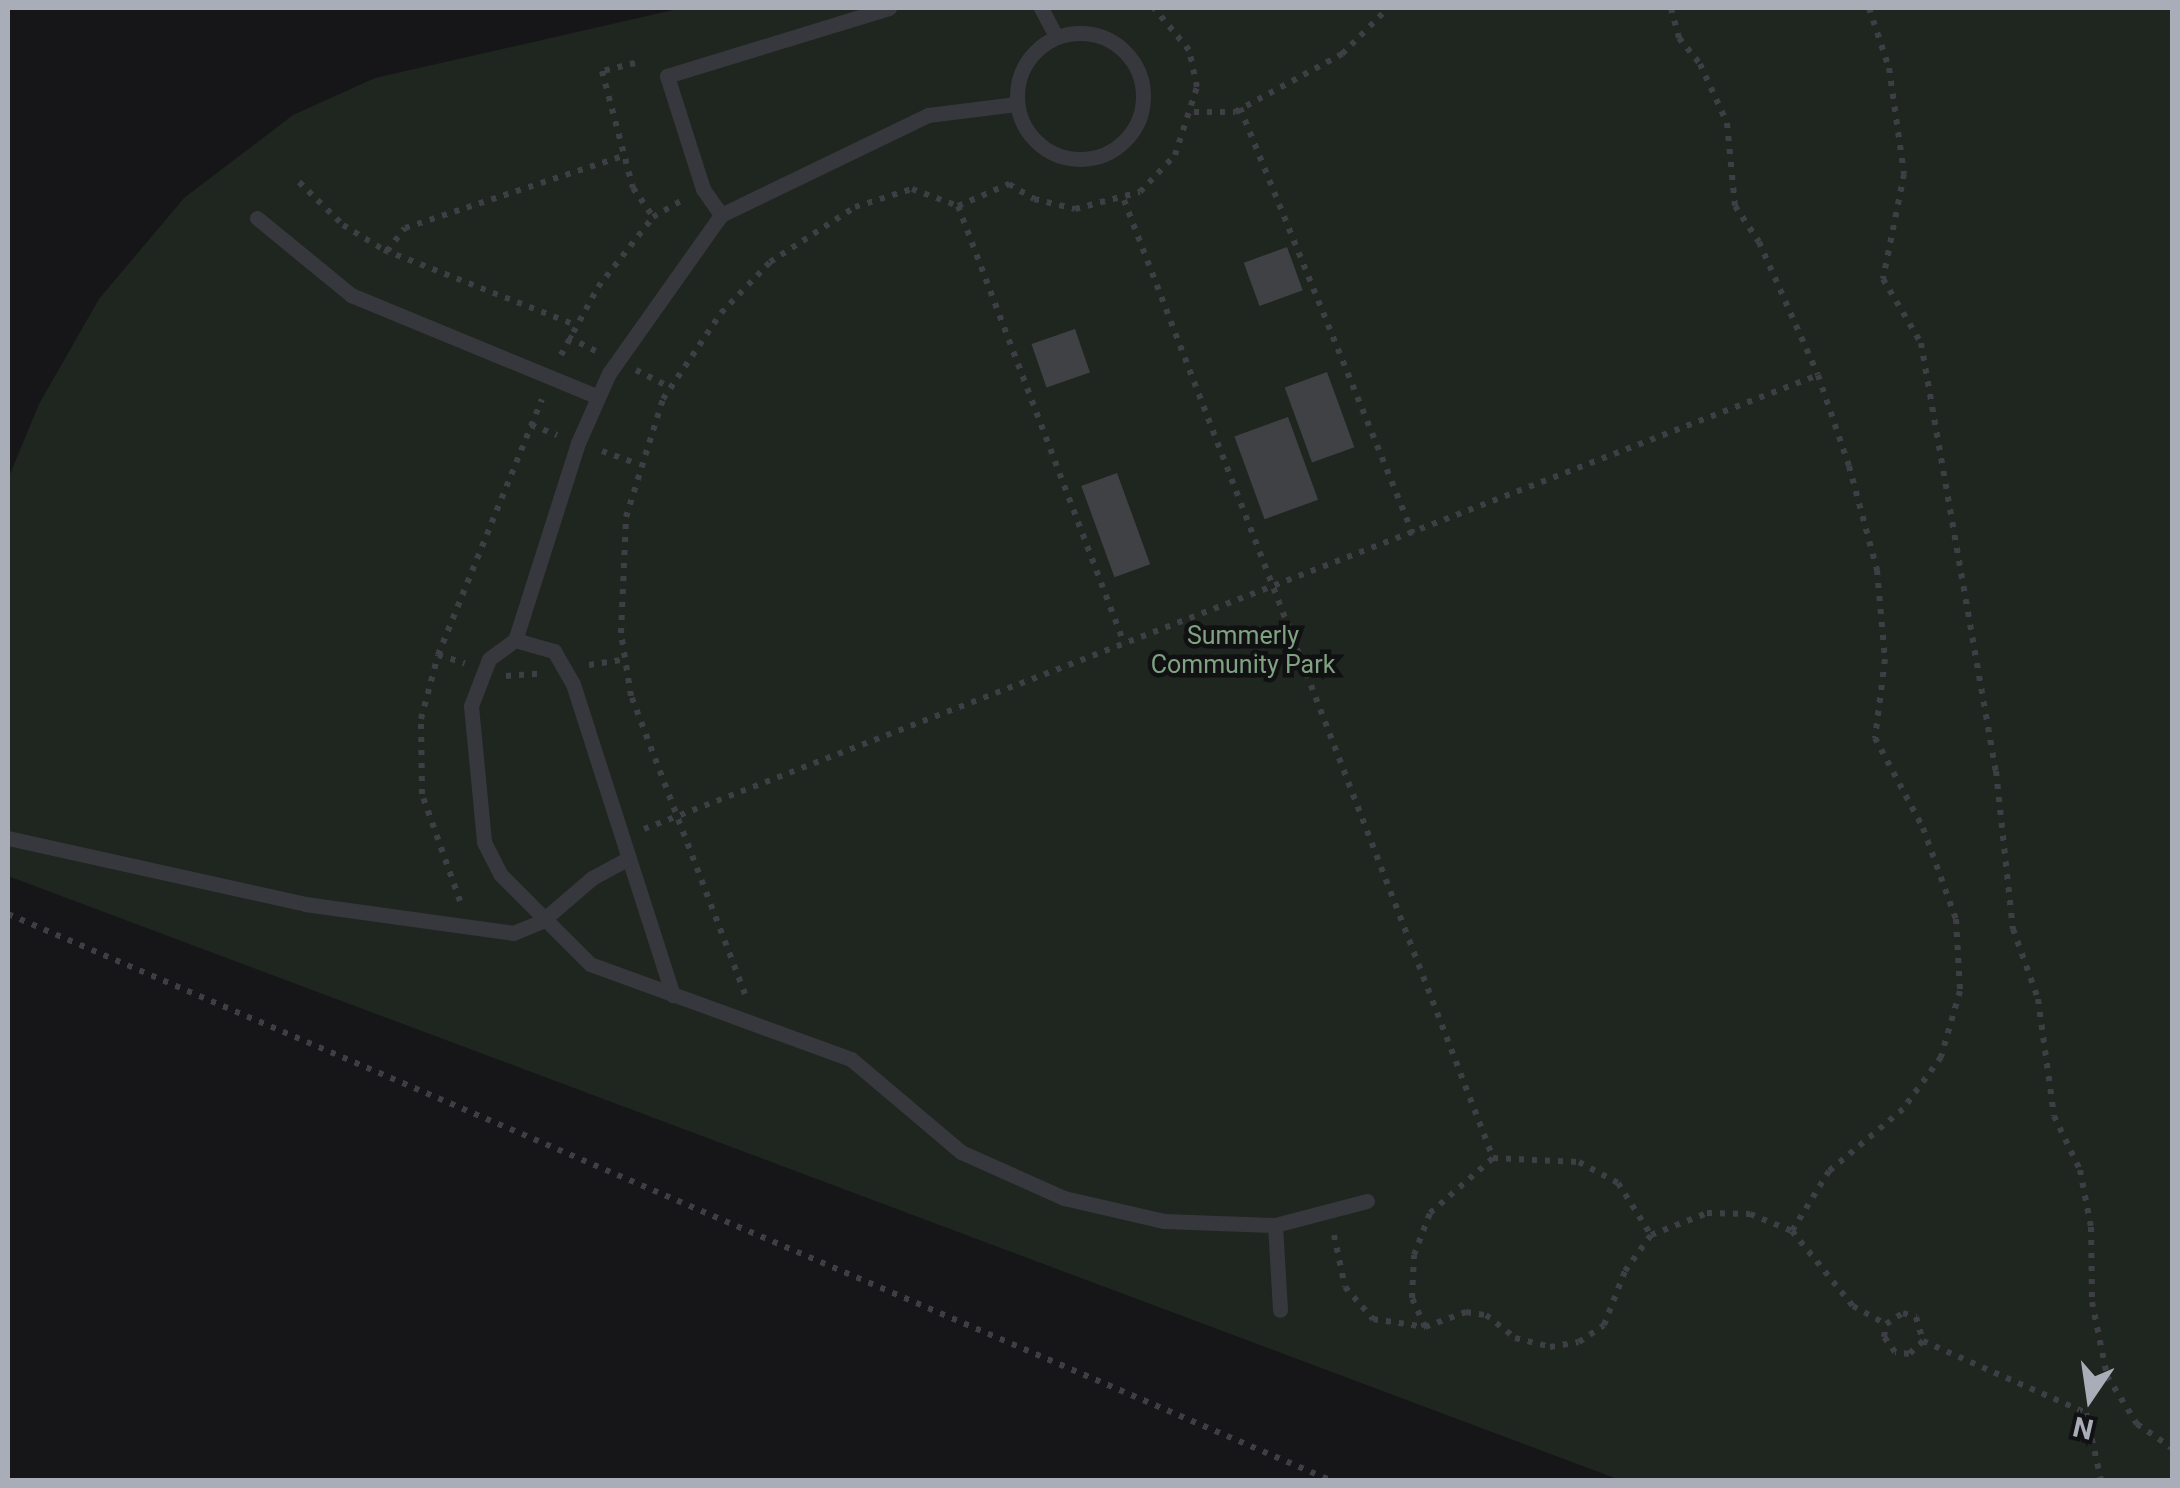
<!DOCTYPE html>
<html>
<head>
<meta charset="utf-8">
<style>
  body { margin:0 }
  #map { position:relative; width:2180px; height:1488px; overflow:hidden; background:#161618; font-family:Roboto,sans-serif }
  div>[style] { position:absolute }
  .green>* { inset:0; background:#1e261f }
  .building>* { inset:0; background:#404145; transform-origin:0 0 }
  .path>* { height:6px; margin-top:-3px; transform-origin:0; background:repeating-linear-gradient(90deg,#3d3f44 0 5px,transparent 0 13px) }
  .service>* { height:15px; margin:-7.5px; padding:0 7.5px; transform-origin:7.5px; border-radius:7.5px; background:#37383d }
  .service>.ring { margin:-7.5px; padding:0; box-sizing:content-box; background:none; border:15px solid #37383d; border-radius:50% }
  span { translate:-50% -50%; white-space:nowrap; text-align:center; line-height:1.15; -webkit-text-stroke:9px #111113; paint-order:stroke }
  .park-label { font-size:25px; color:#7fa381 }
  .frame { position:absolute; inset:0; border:10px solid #a8adb8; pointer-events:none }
  .north { position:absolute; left:2040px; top:1348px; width:100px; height:100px; -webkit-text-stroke:8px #111113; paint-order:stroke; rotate:193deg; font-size:28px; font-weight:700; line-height:40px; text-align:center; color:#a8adb8 }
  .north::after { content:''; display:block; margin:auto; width:35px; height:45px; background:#a8adb8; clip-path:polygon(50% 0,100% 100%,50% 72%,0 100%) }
</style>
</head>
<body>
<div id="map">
  <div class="green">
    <i style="clip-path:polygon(682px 8px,2172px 8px,2172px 1480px,1620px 1480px,8px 876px,8px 479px,39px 404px,99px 299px,184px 198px,293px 115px,375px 78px)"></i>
  </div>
  <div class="building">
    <i style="left:1287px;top:247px;width:46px;height:46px;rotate:70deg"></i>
    <i style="left:1075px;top:329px;width:46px;height:46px;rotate:71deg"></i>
    <i style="left:1327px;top:372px;width:80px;height:45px;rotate:70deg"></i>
    <i style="left:1288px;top:417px;width:88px;height:57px;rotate:70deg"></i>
    <i style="left:1117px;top:473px;width:97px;height:38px;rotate:70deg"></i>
  </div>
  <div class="path">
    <i style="left:1671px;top:8px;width:31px;rotate:75deg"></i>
    <i style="left:1679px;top:38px;width:33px;rotate:51deg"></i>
    <i style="left:1700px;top:64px;width:65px;rotate:65.4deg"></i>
    <i style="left:1727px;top:123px;width:83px;rotate:84.5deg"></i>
    <i style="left:1735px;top:206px;width:43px;rotate:56.3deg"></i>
    <i style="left:1759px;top:242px;width:145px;rotate:66.1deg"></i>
    <i style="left:1818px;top:375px;width:96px;rotate:71.2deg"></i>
    <i style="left:1849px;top:466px;width:108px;rotate:74.9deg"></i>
    <i style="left:1877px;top:570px;width:89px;rotate:84.9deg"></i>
    <i style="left:1885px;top:659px;width:80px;rotate:97.2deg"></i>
    <i style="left:1875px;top:738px;width:102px;rotate:61.9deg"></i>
    <i style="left:1923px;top:828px;width:97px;rotate:70.1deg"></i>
    <i style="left:1956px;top:919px;width:72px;rotate:86.8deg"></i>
    <i style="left:1960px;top:991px;width:69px;rotate:106.1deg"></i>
    <i style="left:1941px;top:1057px;width:64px;rotate:126.2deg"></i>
    <i style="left:1903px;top:1109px;width:97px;rotate:140deg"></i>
    <i style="left:1829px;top:1171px;width:70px;rotate:121.7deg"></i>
    <i style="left:1869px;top:8px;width:63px;rotate:71.6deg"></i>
    <i style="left:1889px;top:68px;width:107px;rotate:81.9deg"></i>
    <i style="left:1904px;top:174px;width:107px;rotate:101.3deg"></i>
    <i style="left:1883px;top:279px;width:74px;rotate:59.3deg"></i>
    <i style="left:1921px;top:343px;width:435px;rotate:80.1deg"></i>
    <i style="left:1996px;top:771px;width:159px;rotate:83.9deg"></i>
    <i style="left:2013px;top:929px;width:74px;rotate:70.3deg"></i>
    <i style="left:2038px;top:999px;width:118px;rotate:82.2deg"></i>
    <i style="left:2054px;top:1116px;width:60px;rotate:64.3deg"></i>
    <i style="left:2080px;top:1170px;width:58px;rotate:79.1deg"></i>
    <i style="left:2091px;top:1227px;width:75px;rotate:89.2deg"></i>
    <i style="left:2092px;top:1302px;width:76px;rotate:78.5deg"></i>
    <i style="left:2107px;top:1376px;width:57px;rotate:58deg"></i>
    <i style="left:2137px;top:1424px;width:42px;rotate:34.4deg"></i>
    <i style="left:635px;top:63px;width:34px;rotate:166deg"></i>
    <i style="left:602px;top:71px;width:121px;rotate:75.2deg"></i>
    <i style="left:633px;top:188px;width:35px;rotate:55deg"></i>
    <i style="left:1240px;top:108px;width:459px;rotate:67.9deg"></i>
    <i style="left:1194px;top:112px;width:41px"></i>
    <i style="left:1235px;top:112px;width:122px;rotate:-28.5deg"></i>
    <i style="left:1342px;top:54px;width:65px;rotate:-45deg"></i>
    <i style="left:299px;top:182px;width:62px;rotate:44.3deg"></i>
    <i style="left:343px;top:225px;width:48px;rotate:31.4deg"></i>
    <i style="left:384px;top:250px;width:205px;rotate:21.4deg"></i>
    <i style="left:1124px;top:200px;width:1027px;rotate:68.93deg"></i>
    <i style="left:958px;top:206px;width:468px;rotate:69.2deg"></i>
    <i style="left:387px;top:251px;width:29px;rotate:-52deg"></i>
    <i style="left:405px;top:228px;width:230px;rotate:-18.3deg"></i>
    <i style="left:568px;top:337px;width:34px;rotate:27deg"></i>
    <i style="left:561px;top:355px;width:77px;rotate:-61.4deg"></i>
    <i style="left:598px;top:287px;width:89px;rotate:-51.8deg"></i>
    <i style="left:653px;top:217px;width:36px;rotate:-30deg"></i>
    <i style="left:636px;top:370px;width:39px;rotate:27deg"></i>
    <i style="left:531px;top:425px;width:28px;rotate:21deg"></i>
    <i style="left:602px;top:451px;width:38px;rotate:20deg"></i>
    <i style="left:438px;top:655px;width:28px;rotate:17deg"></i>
    <i style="left:589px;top:665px;width:37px;rotate:-9deg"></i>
    <i style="left:506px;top:676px;width:32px;rotate:-4deg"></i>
    <i style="left:644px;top:829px;width:1259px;rotate:-21.14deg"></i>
    <i style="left:460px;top:901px;width:114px;rotate:-109.6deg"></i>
    <i style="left:422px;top:794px;width:75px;rotate:-90.8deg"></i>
    <i style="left:421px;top:719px;width:66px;rotate:-75.1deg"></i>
    <i style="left:438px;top:655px;width:276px;rotate:-67.9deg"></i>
    <i style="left:8px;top:914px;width:1438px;rotate:23.18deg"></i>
    <i style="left:745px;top:994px;width:319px;rotate:-110.9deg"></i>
    <i style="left:631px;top:696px;width:64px;rotate:-99deg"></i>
    <i style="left:621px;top:633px;width:116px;rotate:-87.5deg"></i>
    <i style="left:626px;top:517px;width:124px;rotate:-72.6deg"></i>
    <i style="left:663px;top:399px;width:104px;rotate:-56deg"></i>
    <i style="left:721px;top:313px;width:71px;rotate:-46.1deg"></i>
    <i style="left:770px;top:262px;width:101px;rotate:-32.9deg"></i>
    <i style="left:855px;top:207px;width:60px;rotate:-17.5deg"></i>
    <i style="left:912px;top:189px;width:49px;rotate:20.3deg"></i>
    <i style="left:958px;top:206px;width:56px;rotate:-23.3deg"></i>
    <i style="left:1009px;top:184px;width:29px;rotate:31deg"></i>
    <i style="left:1034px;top:199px;width:42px;rotate:13.7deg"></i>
    <i style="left:1075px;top:209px;width:67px;rotate:-14.7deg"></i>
    <i style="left:1140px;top:192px;width:51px;rotate:-46.6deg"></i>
    <i style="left:1175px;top:155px;width:71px;rotate:-72.1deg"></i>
    <i style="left:1197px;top:87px;width:38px;rotate:-102deg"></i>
    <i style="left:1189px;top:50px;width:55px;rotate:-129.8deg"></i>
    <i style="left:1334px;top:1235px;width:53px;rotate:78.1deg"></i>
    <i style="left:1345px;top:1287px;width:43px;rotate:48.8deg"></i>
    <i style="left:1373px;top:1319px;width:53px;rotate:8.7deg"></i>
    <i style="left:1425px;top:1327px;width:44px;rotate:-20.1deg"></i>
    <i style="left:1466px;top:1312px;width:20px;rotate:9deg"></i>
    <i style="left:1486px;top:1315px;width:37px;rotate:38deg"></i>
    <i style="left:1515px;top:1338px;width:36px;rotate:14deg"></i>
    <i style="left:1550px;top:1347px;width:29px;rotate:-10deg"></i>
    <i style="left:1579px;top:1342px;width:30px;rotate:-34deg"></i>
    <i style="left:1604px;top:1325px;width:58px;rotate:-68.7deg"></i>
    <i style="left:1625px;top:1271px;width:44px;rotate:-54.2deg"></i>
    <i style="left:1651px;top:1235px;width:60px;rotate:-21.4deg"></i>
    <i style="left:1707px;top:1213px;width:43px;rotate:1.3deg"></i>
    <i style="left:1750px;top:1214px;width:45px;rotate:22deg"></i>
    <i style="left:1792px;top:1231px;width:97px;rotate:50.9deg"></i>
    <i style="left:1853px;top:1306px;width:38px;rotate:29deg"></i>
    <i style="left:1886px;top:1324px;width:20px;rotate:-33deg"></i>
    <i style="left:1903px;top:1313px;width:14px;rotate:17deg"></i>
    <i style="left:1916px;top:1317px;width:25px;rotate:74deg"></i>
    <i style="left:1923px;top:1341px;width:19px;rotate:137deg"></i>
    <i style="left:1909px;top:1354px;width:14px;rotate:-172deg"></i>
    <i style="left:1895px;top:1352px;width:19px;rotate:-126deg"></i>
    <i style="left:1884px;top:1337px;width:13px;rotate:-81deg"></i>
    <i style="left:1425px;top:1327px;width:32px;rotate:-114deg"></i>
    <i style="left:1412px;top:1298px;width:43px;rotate:-87.3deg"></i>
    <i style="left:1414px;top:1255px;width:45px;rotate:-69.1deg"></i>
    <i style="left:1430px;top:1213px;width:84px;rotate:-41.1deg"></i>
    <i style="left:1493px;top:1158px;width:86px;rotate:2.7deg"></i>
    <i style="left:1579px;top:1162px;width:44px;rotate:28.3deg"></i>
    <i style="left:1618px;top:1183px;width:62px;rotate:57.6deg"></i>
    <i style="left:1923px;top:1341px;width:178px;rotate:23.8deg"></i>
    <i style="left:2086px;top:1413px;width:69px;rotate:77.4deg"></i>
  </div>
  <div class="service">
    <i style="left:889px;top:8px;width:232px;rotate:163deg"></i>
    <i style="left:667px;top:76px;width:119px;rotate:72.3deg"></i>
    <i style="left:703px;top:189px;width:32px;rotate:55deg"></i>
    <i style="left:721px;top:215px;width:230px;rotate:-25.8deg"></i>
    <i style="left:928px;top:115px;width:89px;rotate:-7.1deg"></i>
    <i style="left:1041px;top:8px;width:32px;rotate:62deg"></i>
    <i class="ring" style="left:1017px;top:33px;width:111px;height:111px"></i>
    <i style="left:721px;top:215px;width:194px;rotate:125.3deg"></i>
    <i style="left:609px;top:373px;width:77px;rotate:113.9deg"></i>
    <i style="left:578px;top:443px;width:207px;rotate:107.7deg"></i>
    <i style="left:515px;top:640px;width:32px;rotate:144deg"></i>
    <i style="left:489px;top:659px;width:50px;rotate:111deg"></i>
    <i style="left:471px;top:706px;width:137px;rotate:84.5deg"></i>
    <i style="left:484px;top:842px;width:36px;rotate:63deg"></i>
    <i style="left:500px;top:874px;width:127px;rotate:45deg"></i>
    <i style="left:590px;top:964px;width:278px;rotate:20deg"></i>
    <i style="left:851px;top:1059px;width:144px;rotate:40.2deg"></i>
    <i style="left:961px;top:1152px;width:113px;rotate:24.1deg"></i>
    <i style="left:1064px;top:1198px;width:103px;rotate:13deg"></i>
    <i style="left:1164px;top:1221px;width:111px;rotate:2.1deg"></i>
    <i style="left:1275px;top:1225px;width:95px;rotate:-14.6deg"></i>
    <i style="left:257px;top:218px;width:122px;rotate:39.3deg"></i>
    <i style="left:351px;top:295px;width:267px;rotate:22.4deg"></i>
    <i style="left:515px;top:640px;width:41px;rotate:15.8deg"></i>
    <i style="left:554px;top:651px;width:38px;rotate:60deg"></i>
    <i style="left:573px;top:684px;width:327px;rotate:72.2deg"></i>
    <i style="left:8px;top:838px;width:304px;rotate:12.5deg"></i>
    <i style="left:305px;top:904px;width:210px;rotate:7.9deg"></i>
    <i style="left:513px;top:933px;width:31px;rotate:-22deg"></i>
    <i style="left:542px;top:921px;width:66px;rotate:-40.7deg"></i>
    <i style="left:592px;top:878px;width:42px;rotate:-28.4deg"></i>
    <i style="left:1275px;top:1225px;width:85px;rotate:86.6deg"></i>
  </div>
  <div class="park-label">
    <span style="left:1243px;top:651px">Summerly<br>Community Park</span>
  </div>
  <div class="frame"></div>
  <div class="north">N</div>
</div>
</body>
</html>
